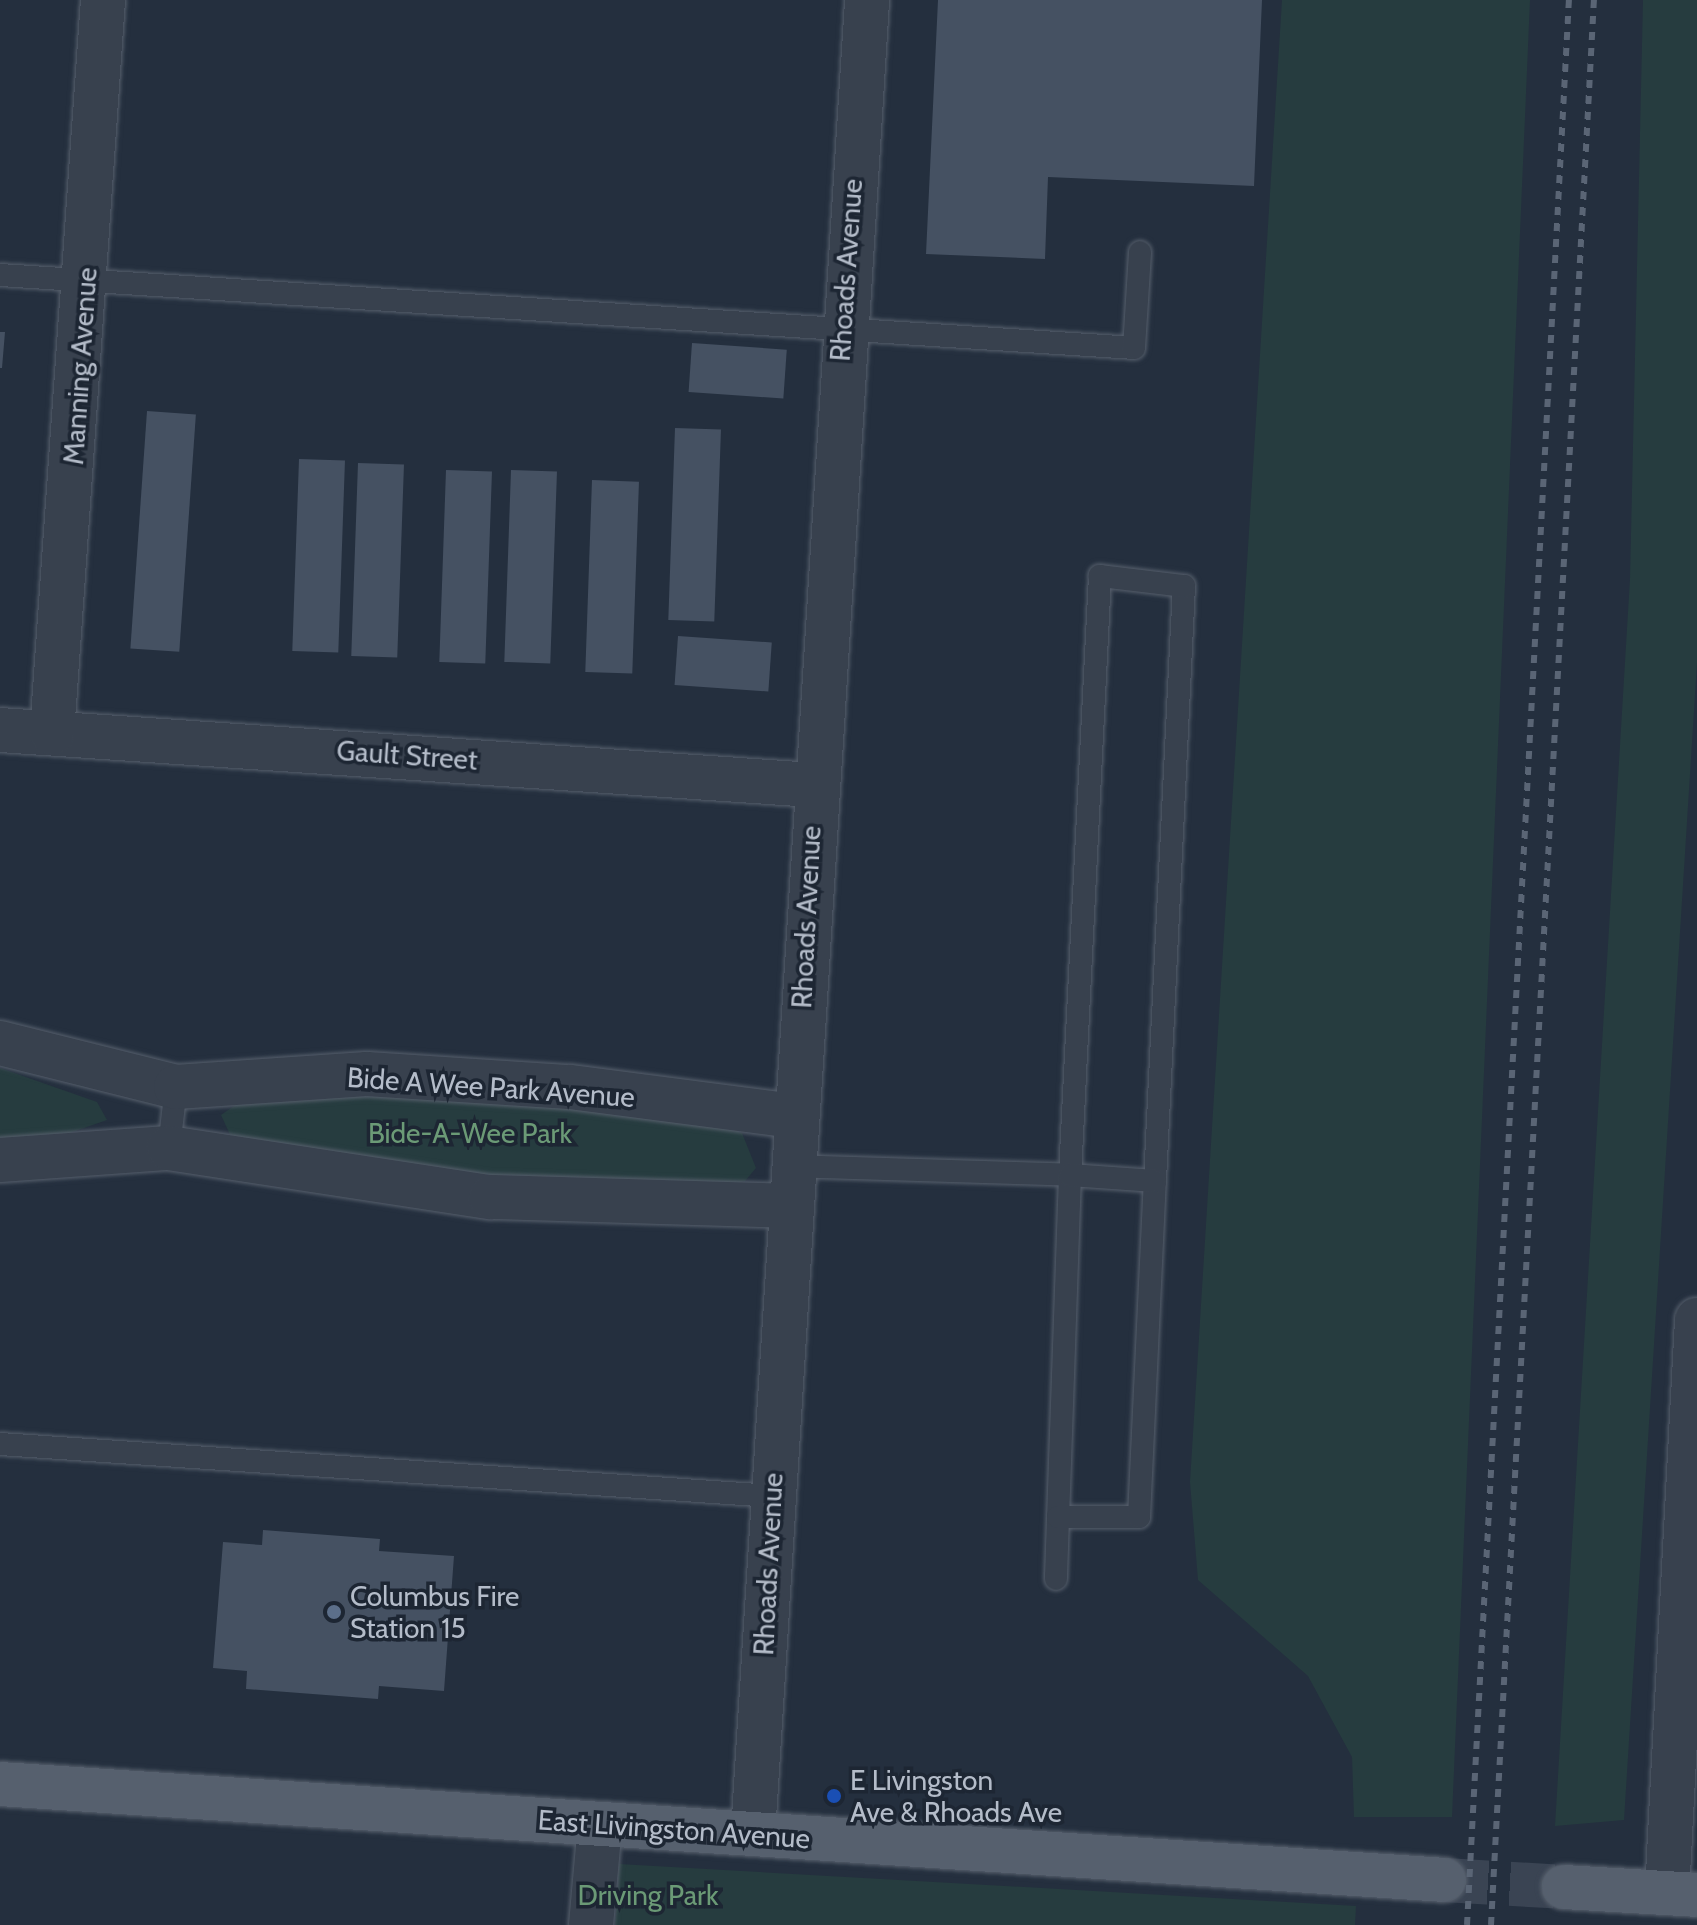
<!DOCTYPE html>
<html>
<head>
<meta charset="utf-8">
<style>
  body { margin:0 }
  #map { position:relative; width:1697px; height:1925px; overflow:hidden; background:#242f3e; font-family:Cabin,sans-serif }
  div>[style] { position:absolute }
  .green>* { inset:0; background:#263c3f }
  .building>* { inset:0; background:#455162; transform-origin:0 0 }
  .primary-tunnel>* { height:44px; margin-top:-22px; transform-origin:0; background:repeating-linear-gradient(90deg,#3a4453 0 44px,transparent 0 66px) }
  .roads { filter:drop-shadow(0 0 2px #565f6c) drop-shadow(0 0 2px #565f6c) }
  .service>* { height:22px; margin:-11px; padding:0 11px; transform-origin:11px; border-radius:11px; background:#38414e }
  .minor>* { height:44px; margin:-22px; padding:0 22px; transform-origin:22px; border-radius:22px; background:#38414e }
  .tertiary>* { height:44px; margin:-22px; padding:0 22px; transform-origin:22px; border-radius:22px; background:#38414e }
  .primary>* { height:44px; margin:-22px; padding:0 22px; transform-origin:22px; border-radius:22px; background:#56606e }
  .rail>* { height:6px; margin-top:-3px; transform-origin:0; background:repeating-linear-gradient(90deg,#5a6575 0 8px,transparent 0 16px) }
  .dots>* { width:22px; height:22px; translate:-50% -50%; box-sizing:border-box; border:4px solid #1d2633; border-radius:50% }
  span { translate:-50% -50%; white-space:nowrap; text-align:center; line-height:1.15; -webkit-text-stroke:7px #1d2633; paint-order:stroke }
  .street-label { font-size:28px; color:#b4bcc9 }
  .park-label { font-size:28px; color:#6b9a76 }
  .poi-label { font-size:28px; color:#b4bcc9 }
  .left { translate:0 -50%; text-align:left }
</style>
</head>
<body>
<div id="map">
  <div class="green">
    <i style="clip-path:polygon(1282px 0,1530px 0,1452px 1817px,1354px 1817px,1352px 1757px,1308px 1676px,1198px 1580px,1190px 1482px)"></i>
    <i style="clip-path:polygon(1643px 0,1697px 0,1697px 663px,1624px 1820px,1555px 1826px,1630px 579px)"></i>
    <i style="clip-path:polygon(0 1068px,97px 1102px,107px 1120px,58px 1137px,0 1139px)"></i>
    <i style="clip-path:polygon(366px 1084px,717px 1123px,742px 1133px,756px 1168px,745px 1181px,727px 1186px,490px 1178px,232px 1139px,221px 1115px,244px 1099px)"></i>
    <i style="clip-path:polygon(619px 1864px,1356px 1906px,1355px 1925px,615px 1925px)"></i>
  </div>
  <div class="building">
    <i style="clip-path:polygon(938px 0,1262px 0,1254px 186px,1048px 177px,1045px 259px,926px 254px)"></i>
    <i style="clip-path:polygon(0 332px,5px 332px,2px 368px,0 368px)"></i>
    <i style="left:692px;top:343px;width:95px;height:49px;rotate:4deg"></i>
    <i style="left:147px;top:411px;width:49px;height:238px;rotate:4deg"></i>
    <i style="left:675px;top:428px;width:46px;height:192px;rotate:2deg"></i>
    <i style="left:299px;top:459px;width:46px;height:192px;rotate:2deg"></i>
    <i style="left:358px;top:463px;width:46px;height:193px;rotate:2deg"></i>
    <i style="left:446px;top:470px;width:46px;height:192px;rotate:2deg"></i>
    <i style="left:511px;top:470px;width:46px;height:192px;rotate:2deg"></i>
    <i style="left:592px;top:480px;width:47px;height:192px;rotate:2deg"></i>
    <i style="left:678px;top:636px;width:94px;height:49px;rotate:4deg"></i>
    <i style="clip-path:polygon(263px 1530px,380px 1539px,379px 1551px,454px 1556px,444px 1691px,379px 1686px,378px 1699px,246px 1689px,247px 1671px,213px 1668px,223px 1542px,262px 1545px)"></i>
  </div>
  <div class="primary-tunnel">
    <i style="left:1444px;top:1880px;width:120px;rotate:3.3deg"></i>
  </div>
  <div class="roads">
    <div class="service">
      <i style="left:0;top:275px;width:1136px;rotate:3.68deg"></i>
      <i style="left:1134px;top:348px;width:96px;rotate:-86.4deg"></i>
      <i style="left:169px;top:1148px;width:61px;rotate:-83.5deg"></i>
      <i style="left:791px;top:1166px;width:279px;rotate:1.8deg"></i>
      <i style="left:1070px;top:1175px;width:404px;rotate:92deg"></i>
      <i style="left:0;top:1444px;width:775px;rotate:3.85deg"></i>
      <i style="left:1058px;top:1517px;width:81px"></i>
      <i style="left:1139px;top:1517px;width:336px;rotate:-87.3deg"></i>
      <i style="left:1155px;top:1181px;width:596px;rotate:-87.21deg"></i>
      <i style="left:1184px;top:586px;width:85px;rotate:-173.2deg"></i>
      <i style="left:1100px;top:576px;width:600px;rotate:92.87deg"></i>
      <i style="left:1070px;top:1175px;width:85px;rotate:4deg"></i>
    </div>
    <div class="minor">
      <i style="left:0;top:730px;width:815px;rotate:3.87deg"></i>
      <i style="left:52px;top:733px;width:735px;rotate:-86.02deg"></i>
      <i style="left:0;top:1043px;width:181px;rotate:14deg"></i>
      <i style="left:176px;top:1087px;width:191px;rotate:-3.9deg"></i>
      <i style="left:367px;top:1074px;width:203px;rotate:3.7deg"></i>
      <i style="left:570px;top:1087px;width:226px;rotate:7.4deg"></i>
      <i style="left:0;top:1160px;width:169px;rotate:-4.1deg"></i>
      <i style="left:169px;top:1148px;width:326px;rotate:8.7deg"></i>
      <i style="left:491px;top:1197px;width:298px;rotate:1.7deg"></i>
      <i style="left:753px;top:1834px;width:1838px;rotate:-86.44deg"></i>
      <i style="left:591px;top:1925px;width:101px;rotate:-84.9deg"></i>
    </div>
    <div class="tertiary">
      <i style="left:1667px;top:1893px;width:574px;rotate:-87deg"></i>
    </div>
    <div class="primary">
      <i style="left:0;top:1784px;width:1447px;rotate:3.8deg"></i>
      <i style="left:1564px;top:1887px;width:133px;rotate:3.4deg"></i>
    </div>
  </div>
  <div class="rail">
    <i style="left:1467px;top:1925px;width:1928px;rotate:-86.97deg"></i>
    <i style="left:1491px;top:1925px;width:1928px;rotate:-86.94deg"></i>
  </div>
  <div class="dots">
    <i style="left:334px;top:1612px;background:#5c6f8a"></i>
    <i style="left:834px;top:1796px;background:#1a4fb4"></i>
  </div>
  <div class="street-label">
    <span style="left:846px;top:270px;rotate:-86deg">Rhoads Avenue</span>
    <span style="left:80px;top:366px;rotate:-86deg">Manning Avenue</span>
    <span style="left:407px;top:755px;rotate:4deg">Gault Street</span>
    <span style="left:806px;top:917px;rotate:-87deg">Rhoads Avenue</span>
    <span style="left:491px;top:1087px;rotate:4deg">Bide A Wee Park Avenue</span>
    <span style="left:768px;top:1564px;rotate:-87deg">Rhoads Avenue</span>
    <span style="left:674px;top:1829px;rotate:4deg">East Livingston Avenue</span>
  </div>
  <div class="park-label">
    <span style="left:470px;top:1133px">Bide-A-Wee Park</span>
    <span style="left:648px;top:1895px">Driving Park</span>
  </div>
  <div class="poi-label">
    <span class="left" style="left:350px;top:1612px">Columbus Fire<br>Station 15</span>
    <span class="left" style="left:850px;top:1796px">E Livingston<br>Ave &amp; Rhoads Ave</span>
  </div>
</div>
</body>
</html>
